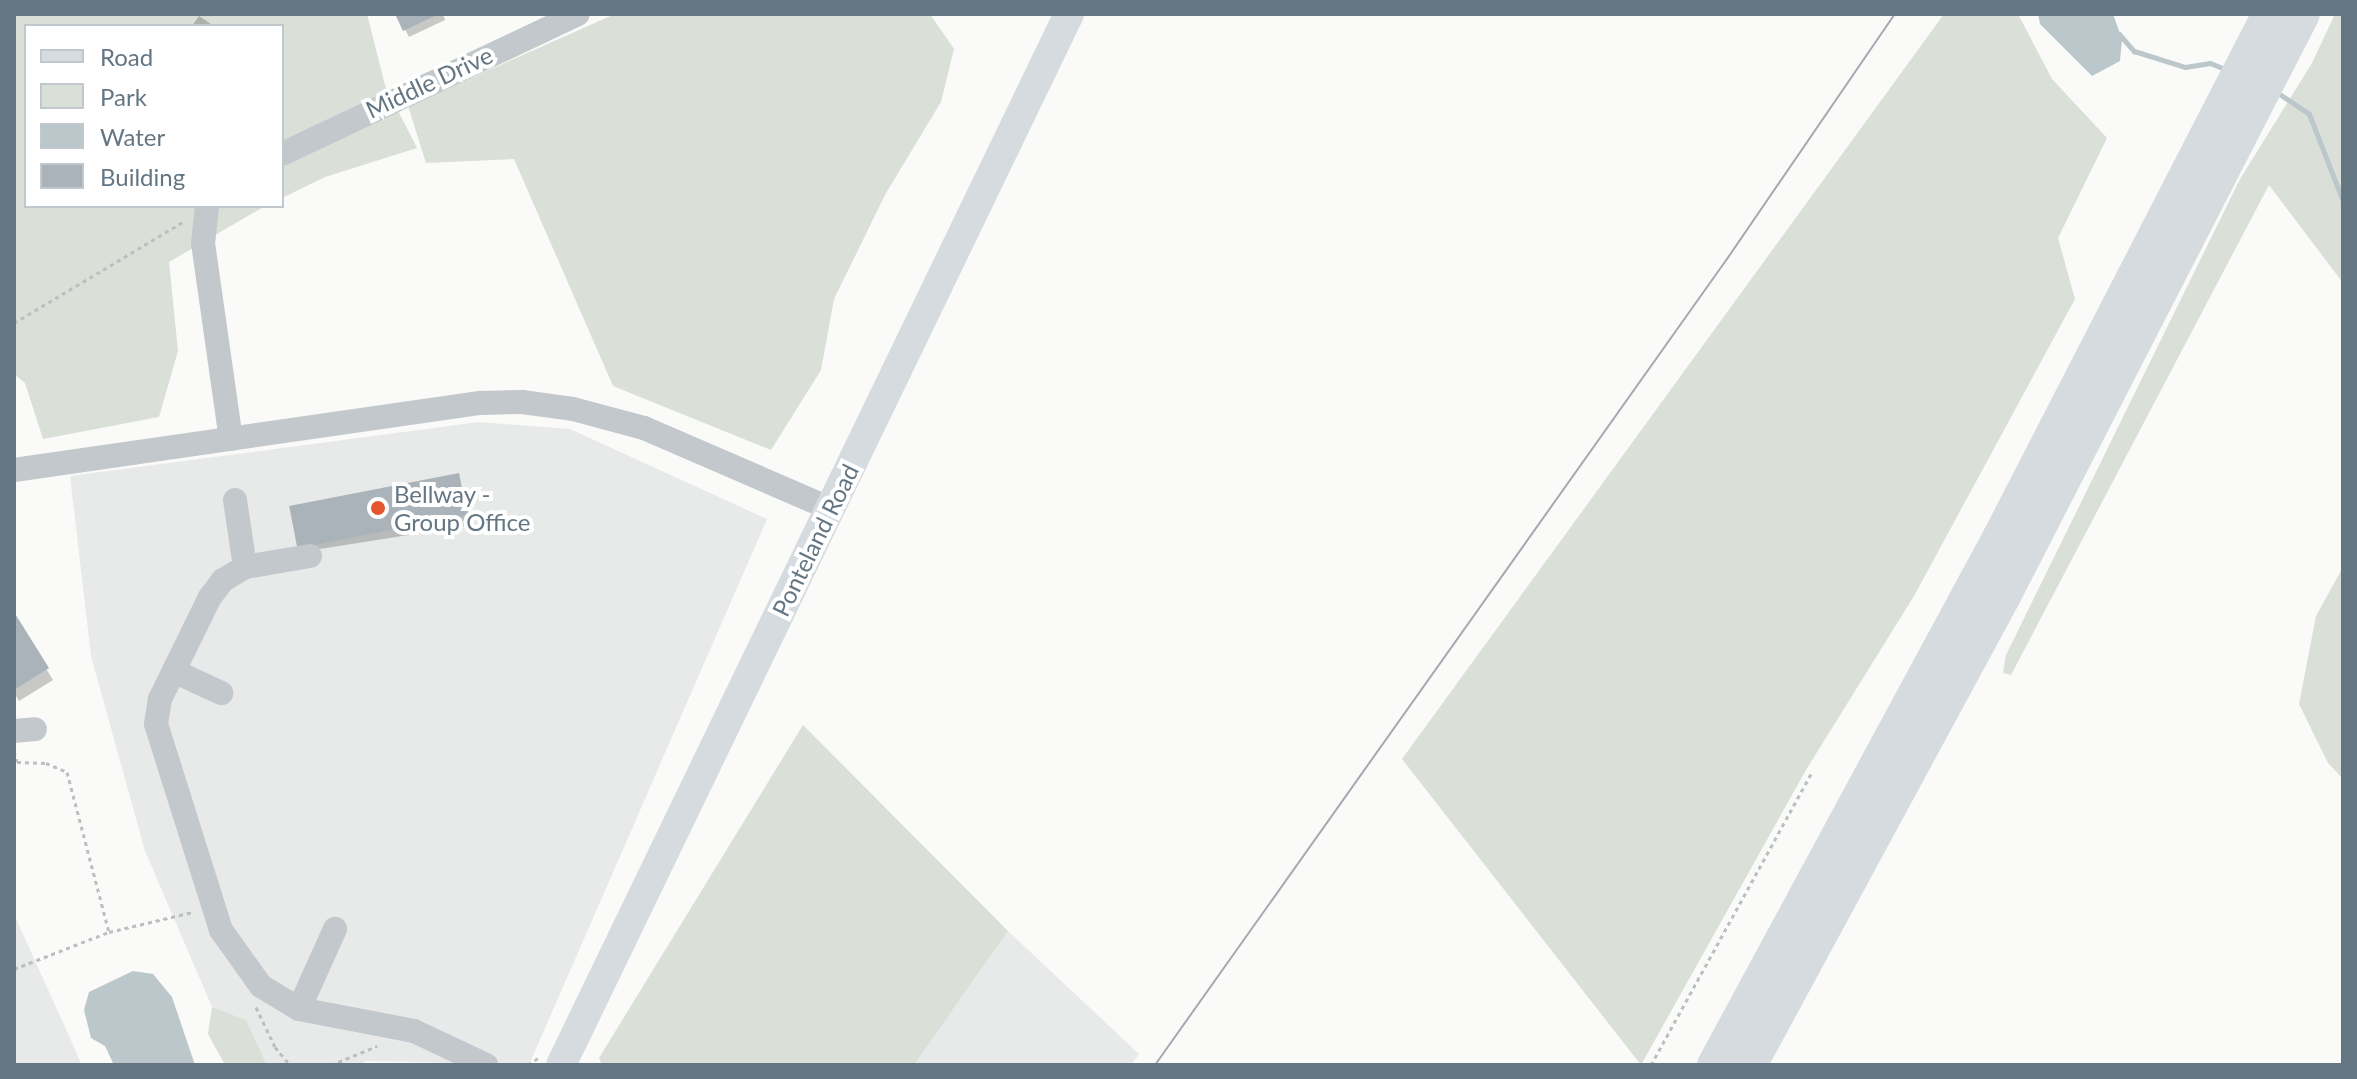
<!DOCTYPE html>
<html>
<head>
<meta charset="utf-8">
<style>
  body { margin:0 }
  #map { position:relative; width:2357px; height:1079px; overflow:hidden; background:#fafaf8; font-family:Lato,sans-serif }
  div>[style] { position:absolute }
  .built>* { inset:0; background:#e8e9e9 }
  .green>* { inset:0; background:#dadfd7 }
  .water>* { inset:0; background:#bbc7cb }
  .shadow>* { inset:0; background:#0003 }
  .stream>* { height:5px; margin:-2.5px; padding:0 2.5px; transform-origin:2.5px; border-radius:2.5px; background:#bbc7cb }
  .building>* { inset:0; background:#aab3b9; transform-origin:0 0 }
  .path>* { height:3px; margin-top:-1.5px; transform-origin:0; background:repeating-linear-gradient(90deg,#bbbfc2 0 4px,transparent 0 8px) }
  .minor>* { height:24px; margin:-12px; padding:0 12px; transform-origin:12px; border-radius:12px; background:#c3c8cc }
  .major>* { height:30px; margin:-15px; padding:0 15px; transform-origin:15px; border-radius:15px; background:#d6dbdf }
  .highway>* { height:34px; margin:-17px; padding:0 17px; transform-origin:17px; border-radius:17px; background:#d6dbdf }
  .tram>* { height:2px; margin:-1px; padding:0 1px; transform-origin:1px; border-radius:1px; background:#a2aab0 }
  .dots>* { width:22px; height:22px; translate:-50% -50%; box-sizing:border-box; border:4px solid #fff; border-radius:50% }
  span { translate:-50% -50%; white-space:nowrap; text-align:center; line-height:1.15; -webkit-text-stroke:8px #fff; paint-order:stroke }
  .street-label { font-size:24px; color:#657683 }
  .poi-label { font-size:24px; color:#657683 }
  .left { translate:0 -50%; text-align:left }
  .frame { position:absolute; inset:0; border:16px solid #657683; pointer-events:none }
  .legend { position:absolute; left:24px; top:24px; width:260px; height:184px; box-sizing:border-box; background:#fff; border:2px solid #c1c8cd; margin:0; padding:10px 14px; list-style:none; font-size:24px; color:#657683 }
  .legend li { display:flex; align-items:center; gap:16px; height:40px }
  .legend b { width:40px; border:2px solid #c1c8cd }
</style>
</head>
<body>
<div id="map">
  <div class="built">
    <i style="clip-path:polygon(479px 422px,570px 429px,767px 519px,529px 1065px,366px 1061px,360px 1065px,267px 1065px,246px 1020px,212px 1007px,145px 851px,91px 656px,70px 476px)"></i>
    <i style="clip-path:polygon(14px 914px,82px 1065px,14px 1065px)"></i>
    <i style="clip-path:polygon(1008px 931px,1139px 1054px,1131px 1065px,914px 1065px)"></i>
  </div>
  <div class="green">
    <i style="clip-path:polygon(14px 14px,367px 14px,385px 85px,417px 148px,325px 177px,282px 198px,282px 26px,26px 26px,26px 206px,265px 206px,169px 262px,178px 351px,159px 417px,43px 439px,25px 383px,14px 374px)"></i>
    <i style="clip-path:polygon(615px 14px,930px 14px,954px 49px,941px 102px,886px 193px,834px 299px,821px 370px,771px 450px,613px 386px,514px 159px,426px 163px,408px 106px)"></i>
    <i style="clip-path:polygon(1944px 14px,2018px 14px,2052px 79px,2107px 138px,2058px 238px,2075px 299px,1914px 596px,1806px 770px,1641px 1065px,1402px 759px)"></i>
    <i style="clip-path:polygon(2335px 14px,2343px 14px,2343px 283px,2269px 185px,2011px 675px,2003px 673px,2006px 655px,2240px 179px,2312px 63px)"></i>
    <i style="clip-path:polygon(2343px 567px,2343px 779px,2328px 763px,2299px 704px,2316px 616px)"></i>
    <i style="clip-path:polygon(803px 725px,1008px 931px,914px 1065px,602px 1065px,599px 1058px)"></i>
    <i style="clip-path:polygon(212px 1007px,246px 1020px,267px 1065px,225px 1065px,208px 1034px)"></i>
  </div>
  <div class="water">
    <i style="clip-path:polygon(2038px 14px,2113px 14px,2122px 39px,2120px 61px,2092px 76px,2040px 24px)"></i>
    <i style="clip-path:polygon(133px 971px,153px 974px,172px 997px,195px 1065px,114px 1065px,105px 1046px,91px 1038px,84px 1010px,89px 992px)"></i>
  </div>
  <div class="shadow">
    <i style="clip-path:polygon(397px 14px,443px 14px,445px 20px,409px 37px)"></i>
    <i style="clip-path:polygon(199px 16px,214px 26px,192px 26px)"></i>
    <i style="clip-path:polygon(458px 476px,472px 525px,301px 552px,296px 542px)"></i>
    <i style="clip-path:polygon(14px 616px,53px 680px,19px 701px,14px 693px)"></i>
  </div>
  <div class="stream">
    <i style="left:2119px;top:34px;width:23px;rotate:49deg"></i>
    <i style="left:2134px;top:51px;width:53px;rotate:17.4deg"></i>
    <i style="left:2185px;top:67px;width:25px;rotate:-9deg"></i>
    <i style="left:2210px;top:63px;width:16px;rotate:22deg"></i>
    <i style="left:2278px;top:93px;width:37px;rotate:34deg"></i>
    <i style="left:2309px;top:114px;width:93px;rotate:68.7deg"></i>
  </div>
  <div class="building">
    <i style="clip-path:polygon(395px 14px,439px 14px,403px 31px)"></i>
    <i style="left:459px;top:473px;width:43px;height:173px;rotate:79deg"></i>
    <i style="clip-path:polygon(14px 612px,49px 668px,14px 690px)"></i>
  </div>
  <div class="path">
    <i style="left:14px;top:323px;width:200px;rotate:-30.9deg"></i>
    <i style="left:14px;top:751px;width:11px;rotate:75deg"></i>
    <i style="left:17px;top:762px;width:29px;rotate:2deg"></i>
    <i style="left:46px;top:763px;width:23px;rotate:23deg"></i>
    <i style="left:67px;top:772px;width:165px;rotate:75.3deg"></i>
    <i style="left:14px;top:969px;width:102px;rotate:-21.3deg"></i>
    <i style="left:109px;top:932px;width:86px;rotate:-13.4deg"></i>
    <i style="left:256px;top:1007px;width:44px;rotate:64.6deg"></i>
    <i style="left:275px;top:1047px;width:23px;rotate:50deg"></i>
    <i style="left:331px;top:1065px;width:50px;rotate:-22.4deg"></i>
    <i style="left:512px;top:1065px;width:6px"></i>
    <i style="left:528px;top:1065px;width:12px;rotate:-35deg"></i>
    <i style="left:1651px;top:1065px;width:334px;rotate:-61.2deg"></i>
  </div>
  <div class="minor">
    <i style="left:282px;top:154px;width:327px;rotate:-25.3deg"></i>
    <i style="left:207px;top:206px;width:37px;rotate:96deg"></i>
    <i style="left:203px;top:243px;width:198px;rotate:81.9deg"></i>
    <i style="left:14px;top:470px;width:471px;rotate:-8.2deg"></i>
    <i style="left:480px;top:403px;width:42px;rotate:-1.4deg"></i>
    <i style="left:522px;top:402px;width:51px;rotate:7.8deg"></i>
    <i style="left:573px;top:409px;width:73px;rotate:15deg"></i>
    <i style="left:644px;top:428px;width:202px;rotate:23.4deg"></i>
    <i style="left:235px;top:500px;width:68px;rotate:81.5deg"></i>
    <i style="left:310px;top:556px;width:66px;rotate:170.4deg"></i>
    <i style="left:245px;top:567px;width:26px;rotate:149deg"></i>
    <i style="left:223px;top:580px;width:21px;rotate:127deg"></i>
    <i style="left:210px;top:597px;width:114px;rotate:116.1deg"></i>
    <i style="left:160px;top:699px;width:25px;rotate:99deg"></i>
    <i style="left:156px;top:724px;width:216px;rotate:72.5deg"></i>
    <i style="left:221px;top:930px;width:69px;rotate:54.5deg"></i>
    <i style="left:261px;top:986px;width:44px;rotate:31.2deg"></i>
    <i style="left:299px;top:1009px;width:117px;rotate:10.8deg"></i>
    <i style="left:414px;top:1031px;width:80px;rotate:25.3deg"></i>
    <i style="left:176px;top:672px;width:50px;rotate:25deg"></i>
    <i style="left:14px;top:731px;width:21px;rotate:-5deg"></i>
    <i style="left:299px;top:1009px;width:88px;rotate:-65.8deg"></i>
  </div>
  <div class="major">
    <i style="left:561px;top:1065px;width:1167px;rotate:-64.2deg"></i>
  </div>
  <div class="highway">
    <i style="left:1714px;top:1065px;width:601px;rotate:-61.6deg"></i>
    <i style="left:2000px;top:536px;width:587px;rotate:-62.74deg"></i>
    <i style="left:1750px;top:1065px;width:533px;rotate:-61.56deg"></i>
    <i style="left:2004px;top:596px;width:654px;rotate:-62.81deg"></i>
  </div>
  <div class="tram">
    <i style="left:1155px;top:1065px;width:988px;rotate:-54.64deg"></i>
    <i style="left:1727px;top:259px;width:297px;rotate:-55.6deg"></i>
  </div>
  <div class="dots">
    <i style="left:378px;top:508px;background:#e4572e"></i>
  </div>
  <div class="street-label">
    <span style="left:429px;top:82px;rotate:-25deg">Middle Drive</span>
    <span style="left:815px;top:540px;rotate:-64deg">Ponteland Road</span>
  </div>
  <div class="poi-label">
    <span class="left" style="left:394px;top:508px">Bellway -<br>Group Office</span>
  </div>
  <div class="frame"></div>
  <ul class="legend">
  <li><b style="height:10px;background:#d6dbdf"></b>Road</li>
  <li><b style="height:22px;background:#dadfd7"></b>Park</li>
  <li><b style="height:22px;background:#bbc7cb"></b>Water</li>
  <li><b style="height:22px;background:#aab3b9"></b>Building</li>
  </ul>
</div>
</body>
</html>
